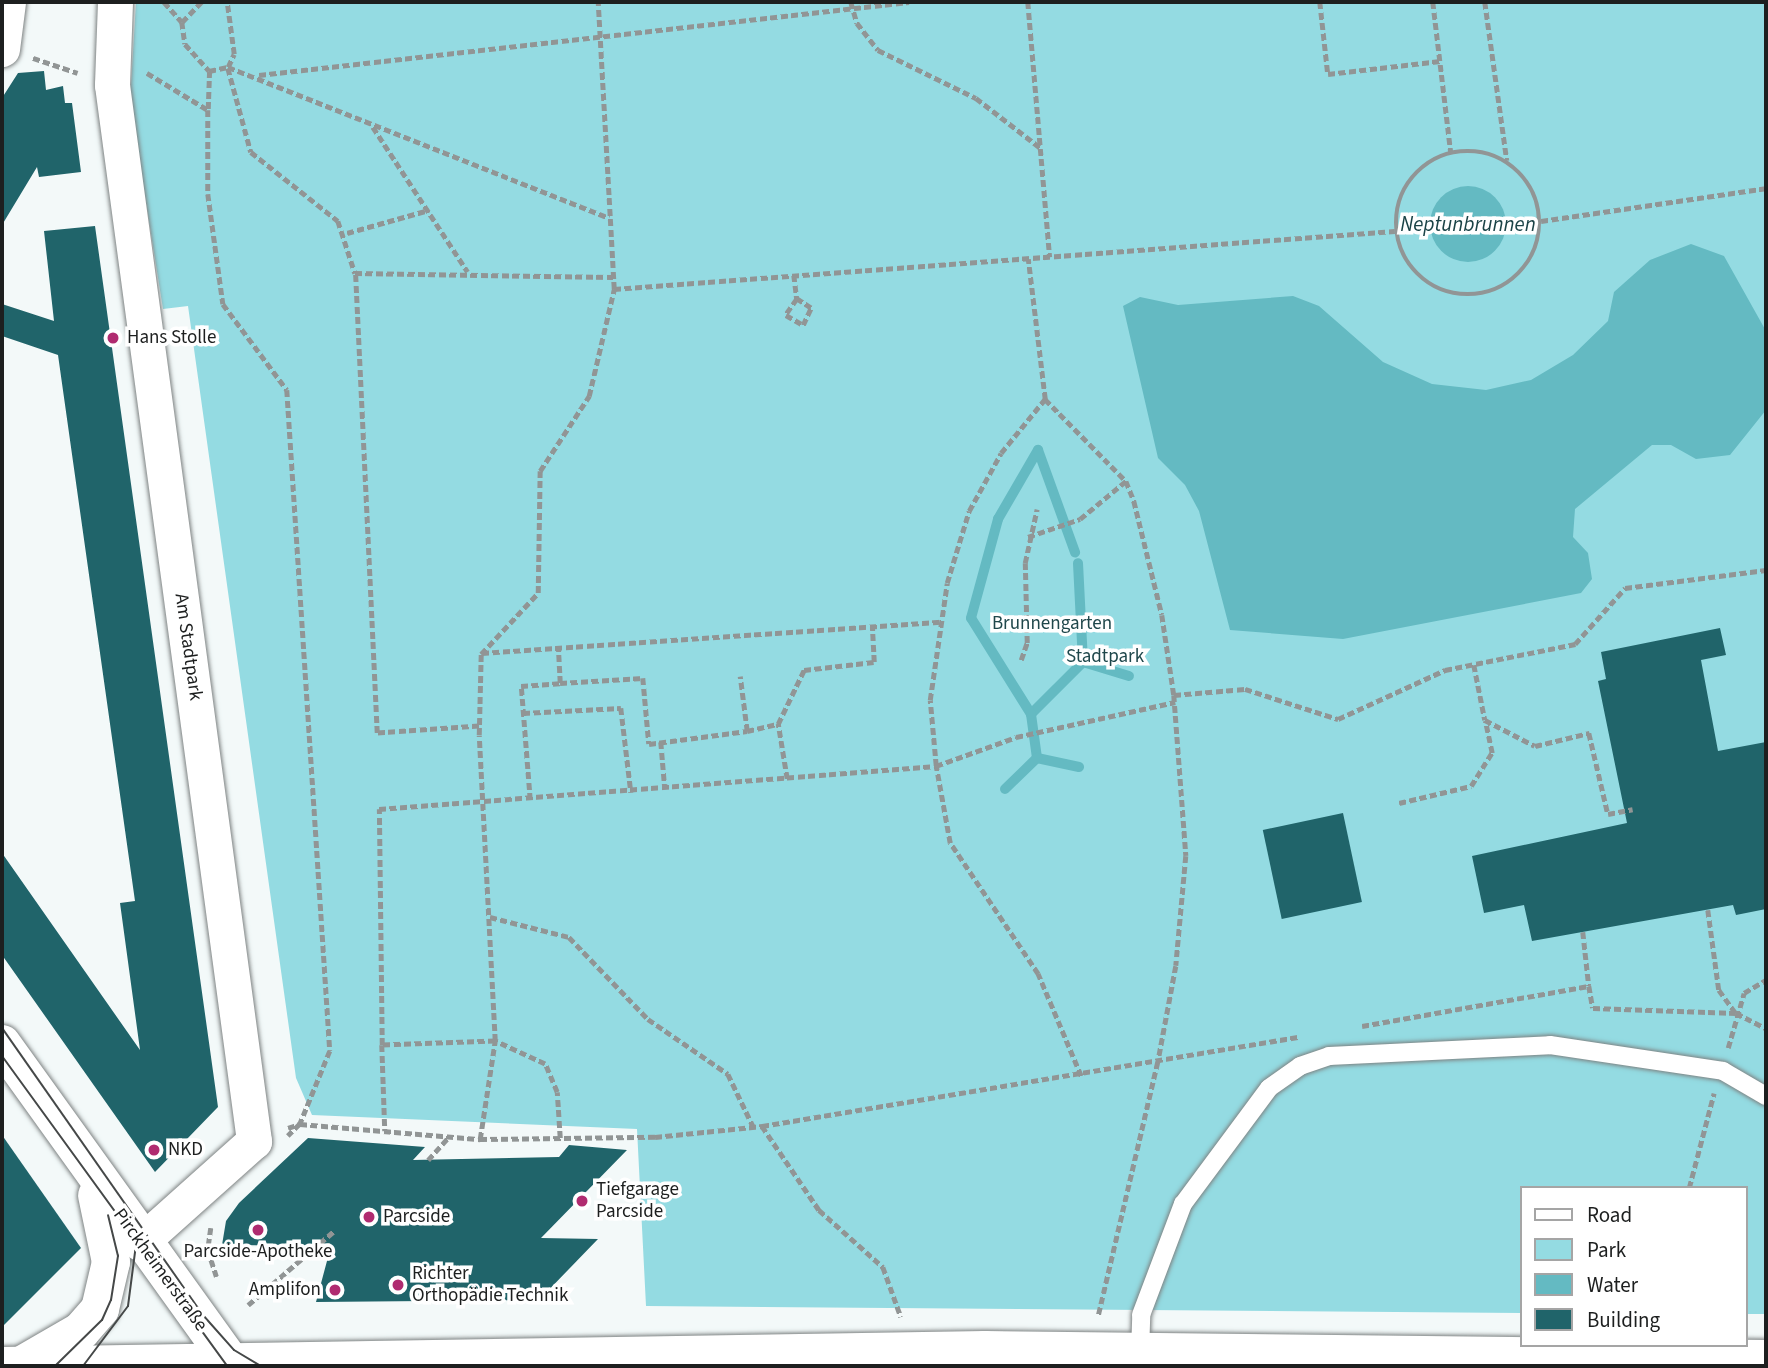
<!DOCTYPE html>
<html>
<head>
<meta charset="utf-8">
<style>
  body { margin:0 }
  #map { position:relative; width:1768px; height:1368px; overflow:hidden; background:#f3f9f9; font-family:"Source Sans 3",sans-serif }
  div>[style] { position:absolute }
  .green>* { inset:0; background:#94dbe2 }
  .water>* { inset:0; background:#64bac2 }
  .round { border-radius:50% }
  .stream>* { height:10px; margin:-5px; padding:0 5px; transform-origin:5px; border-radius:5px; background:#64bac2 }
  .building>* { inset:0; background:#20646a; transform-origin:0 0 }
  .path>* { height:4.5px; margin-top:-2.25px; transform-origin:0; background:repeating-linear-gradient(90deg,#919595 0 7px,transparent 0 10.5px) }
  .path>.ring { margin:-2.25px; padding:0; box-sizing:content-box; background:none; border:4.5px solid #919595; border-radius:50% }
  .roads { filter:drop-shadow(0 0 2px #7e8383) drop-shadow(0 0 2px #7e8383) }
  .service>* { height:18px; margin:-9px; padding:0 9px; transform-origin:9px; border-radius:9px; background:#fff }
  .minor>* { height:35px; margin:-17.5px; padding:0 17.5px; transform-origin:17.5px; border-radius:17.5px; background:#fff }
  .secondary>* { height:38px; margin:-19px; padding:0 19px; transform-origin:19px; border-radius:19px; background:#fff }
  .tram>* { height:2px; margin:-1px; padding:0 1px; transform-origin:1px; border-radius:1px; background:#454848 }
  .dots>* { width:19px; height:19px; translate:-50% -50%; box-sizing:border-box; border:4px solid #fff; border-radius:50% }
  span { translate:-50% -50%; white-space:nowrap; text-align:center; line-height:1.15; -webkit-text-stroke:7px #fff; paint-order:stroke }
  .poi-label { font-size:19px; color:#1d1f1f }
  .left { translate:0 -50%; text-align:left }
  .right { translate:-100% -50%; text-align:right }
  .park-label { font-size:19px; color:#1f474b }
  .street-label { font-size:19px; color:#1d1f1f }
  .water-label { font-size:21px; color:#1b4347; font-style:italic }
  .frame { position:absolute; inset:0; border:4px solid #1d1f1f; pointer-events:none }
  .legend { position:absolute; left:1520px; top:1186px; width:228px; height:161px; box-sizing:border-box; background:#fff; border:2px solid #a5a5a5; margin:0; padding:9px 12px; list-style:none; font-size:21px; color:#1d1f1f }
  .legend li { display:flex; align-items:center; gap:14px; height:35px }
  .legend b { width:35px; border:2px solid #a5a5a5 }
</style>
</head>
<body>
<div id="map">
  <div class="green">
    <i style="clip-path:polygon(136px 2px,1766px 2px,1766px 1314px,1745px 1314px,1745px 1188px,1521px 1188px,1521px 1313px,646px 1306px,637px 1129px,312px 1115px,296px 1078px,188px 306px,163px 309px,130px 102px)"></i>
  </div>
  <div class="water">
    <i class="round" style="left:1430px;top:186px;width:76px;height:76px"></i>
    <i style="clip-path:polygon(1691px 244px,1724px 256px,1766px 331px,1766px 410px,1730px 455px,1696px 459px,1671px 445px,1652px 445px,1575px 509px,1573px 537px,1588px 553px,1592px 579px,1581px 593px,1343px 639px,1230px 630px,1199px 511px,1185px 485px,1158px 458px,1123px 306px,1140px 297px,1178px 305px,1293px 296px,1319px 306px,1383px 362px,1432px 384px,1486px 390px,1531px 380px,1573px 355px,1608px 321px,1614px 292px,1650px 260px)"></i>
  </div>
  <div class="stream">
    <i style="left:1083px;top:662px;width:48px;rotate:16.9deg"></i>
    <i style="left:1031px;top:714px;width:74px;rotate:-45deg"></i>
    <i style="left:1083px;top:662px;width:99px;rotate:-92.9deg"></i>
    <i style="left:1037px;top:758px;width:44px;rotate:-97.8deg"></i>
    <i style="left:1031px;top:714px;width:113px;rotate:-122deg"></i>
    <i style="left:971px;top:618px;width:103px;rotate:-74.7deg"></i>
    <i style="left:998px;top:519px;width:80px;rotate:-59.9deg"></i>
    <i style="left:1038px;top:450px;width:109px;rotate:70.1deg"></i>
    <i style="left:1037px;top:758px;width:43px;rotate:12.1deg"></i>
    <i style="left:1005px;top:789px;width:45px;rotate:-44.1deg"></i>
  </div>
  <div class="building">
    <i style="clip-path:polygon(44px 71px,46px 90px,63px 86px,65px 103px,72px 103px,81px 172px,39px 177px,37px 167px,2px 225px,2px 98px,18px 73px)"></i>
    <i style="clip-path:polygon(95px 226px,218px 1107px,155px 1172px,2px 955px,2px 853px,140px 1050px,120px 903px,135px 901px,58px 355px,2px 336px,2px 304px,54px 321px,44px 231px)"></i>
    <i style="clip-path:polygon(1720px 628px,1726px 655px,1701px 660px,1718px 751px,1766px 742px,1766px 909px,1736px 915px,1733px 905px,1532px 941px,1524px 905px,1484px 913px,1472px 856px,1627px 823px,1598px 681px,1606px 679px,1601px 652px)"></i>
    <i style="left:1343px;top:813px;width:91px;height:82px;rotate:78deg"></i>
    <i style="clip-path:polygon(2px 1135px,81px 1248px,2px 1327px)"></i>
    <i style="clip-path:polygon(308px 1138px,425px 1147px,413px 1160px,559px 1157px,569px 1145px,627px 1150px,541px 1238px,598px 1239px,539px 1300px,316px 1302px,331px 1246px,222px 1245px,226px 1221px,239px 1203px)"></i>
  </div>
  <div class="path">
    <i style="left:164px;top:2px;width:27px;rotate:48deg"></i>
    <i style="left:182px;top:22px;width:22px;rotate:82deg"></i>
    <i style="left:185px;top:44px;width:36px;rotate:48deg"></i>
    <i style="left:851px;top:2px;width:22px;rotate:74deg"></i>
    <i style="left:857px;top:23px;width:34px;rotate:52deg"></i>
    <i style="left:878px;top:50px;width:109px;rotate:26.1deg"></i>
    <i style="left:976px;top:98px;width:83px;rotate:37.7deg"></i>
    <i style="left:1028px;top:2px;width:256px;rotate:85.1deg"></i>
    <i style="left:1320px;top:2px;width:72px;rotate:83.7deg"></i>
    <i style="left:1328px;top:74px;width:113px;rotate:-6.6deg"></i>
    <i style="left:1433px;top:2px;width:151px;rotate:83.2deg"></i>
    <i style="left:1485px;top:2px;width:160px;rotate:82.1deg"></i>
    <i style="left:182px;top:22px;width:28px;rotate:-46deg"></i>
    <i style="left:33px;top:58px;width:47px;rotate:18.4deg"></i>
    <i style="left:228px;top:67px;width:410px;rotate:21.6deg"></i>
    <i style="left:228px;top:68px;width:87px;rotate:74.7deg"></i>
    <i style="left:251px;top:152px;width:111px;rotate:38.4deg"></i>
    <i style="left:338px;top:221px;width:55px;rotate:71.9deg"></i>
    <i style="left:147px;top:73px;width:71px;rotate:31.2deg"></i>
    <i style="left:208px;top:110px;width:84px;rotate:90deg"></i>
    <i style="left:208px;top:194px;width:111px;rotate:82.2deg"></i>
    <i style="left:223px;top:304px;width:107px;rotate:53.3deg"></i>
    <i style="left:287px;top:390px;width:662px;rotate:86.28deg"></i>
    <i style="left:330px;top:1051px;width:79px;rotate:112.3deg"></i>
    <i style="left:300px;top:1124px;width:17px;rotate:135deg"></i>
    <i style="left:259px;top:75px;width:654px;rotate:-6.41deg"></i>
    <i style="left:208px;top:109px;width:38px;rotate:-88deg"></i>
    <i style="left:209px;top:71px;width:19px;rotate:-12deg"></i>
    <i style="left:228px;top:67px;width:14px;rotate:-65deg"></i>
    <i style="left:234px;top:54px;width:52px;rotate:-97.7deg"></i>
    <i style="left:373px;top:127px;width:173px;rotate:56.8deg"></i>
    <i class="ring" style="left:1396px;top:151px;width:139.5px;height:139.5px"></i>
    <i style="left:1541px;top:221px;width:227px;rotate:-8.3deg"></i>
    <i style="left:347px;top:233px;width:85px;rotate:-15.7deg"></i>
    <i style="left:794px;top:275px;width:24px;rotate:83deg"></i>
    <i style="left:797px;top:299px;width:19px;rotate:125deg"></i>
    <i style="left:786px;top:315px;width:20px;rotate:30deg"></i>
    <i style="left:803px;top:325px;width:19px;rotate:-65deg"></i>
    <i style="left:811px;top:308px;width:17px;rotate:-147deg"></i>
    <i style="left:614px;top:289px;width:783px;rotate:-4.25deg"></i>
    <i style="left:1045px;top:399px;width:115px;rotate:45.4deg"></i>
    <i style="left:1126px;top:481px;width:22px;rotate:68deg"></i>
    <i style="left:1134px;top:501px;width:117px;rotate:76.2deg"></i>
    <i style="left:1162px;top:615px;width:81px;rotate:81.5deg"></i>
    <i style="left:1174px;top:695px;width:161px;rotate:85.7deg"></i>
    <i style="left:1186px;top:856px;width:110px;rotate:95.2deg"></i>
    <i style="left:1176px;top:966px;width:98px;rotate:100.6deg"></i>
    <i style="left:1158px;top:1062px;width:262px;rotate:103.2deg"></i>
    <i style="left:1028px;top:537px;width:55px;rotate:-19.1deg"></i>
    <i style="left:1080px;top:519px;width:60px;rotate:-39.6deg"></i>
    <i style="left:482px;top:653px;width:460px;rotate:-3.9deg"></i>
    <i style="left:1021px;top:660px;width:18px;rotate:-71deg"></i>
    <i style="left:1027px;top:643px;width:80px;rotate:-91.4deg"></i>
    <i style="left:1025px;top:563px;width:55px;rotate:-77.5deg"></i>
    <i style="left:1474px;top:665px;width:56px;rotate:78.7deg"></i>
    <i style="left:1485px;top:720px;width:56px;rotate:27.5deg"></i>
    <i style="left:1535px;top:746px;width:56px;rotate:-13.5deg"></i>
    <i style="left:1589px;top:733px;width:83px;rotate:76.8deg"></i>
    <i style="left:1608px;top:814px;width:25px;rotate:-11deg"></i>
    <i style="left:560px;top:683px;width:83px;rotate:-3.4deg"></i>
    <i style="left:643px;top:678px;width:66px;rotate:84.8deg"></i>
    <i style="left:649px;top:744px;width:99px;rotate:-7.6deg"></i>
    <i style="left:747px;top:731px;width:55px;rotate:-97.3deg"></i>
    <i style="left:1174px;top:695px;width:71px;rotate:-4.8deg"></i>
    <i style="left:1245px;top:689px;width:98px;rotate:17.9deg"></i>
    <i style="left:1338px;top:719px;width:118px;rotate:-24.6deg"></i>
    <i style="left:1445px;top:670px;width:133px;rotate:-11.3deg"></i>
    <i style="left:1575px;top:644px;width:75px;rotate:-48.2deg"></i>
    <i style="left:1625px;top:588px;width:142px;rotate:-7.3deg"></i>
    <i style="left:523px;top:713px;width:98px;rotate:-2.9deg"></i>
    <i style="left:621px;top:708px;width:85px;rotate:83.2deg"></i>
    <i style="left:479px;top:726px;width:102px;rotate:176.1deg"></i>
    <i style="left:377px;top:733px;width:461px;rotate:-92.7deg"></i>
    <i style="left:355px;top:273px;width:258px;rotate:0.9deg"></i>
    <i style="left:747px;top:731px;width:32px;rotate:-13deg"></i>
    <i style="left:661px;top:742px;width:47px;rotate:85.1deg"></i>
    <i style="left:787px;top:779px;width:56px;rotate:-99.3deg"></i>
    <i style="left:778px;top:724px;width:60px;rotate:-64.3deg"></i>
    <i style="left:804px;top:670px;width:70px;rotate:-6.5deg"></i>
    <i style="left:874px;top:662px;width:35px;rotate:-93deg"></i>
    <i style="left:530px;top:800px;width:114px;rotate:-94.5deg"></i>
    <i style="left:521px;top:686px;width:39px;rotate:-4deg"></i>
    <i style="left:560px;top:683px;width:35px;rotate:-93deg"></i>
    <i style="left:1399px;top:803px;width:74px;rotate:-13.3deg"></i>
    <i style="left:1471px;top:786px;width:39px;rotate:-58deg"></i>
    <i style="left:1492px;top:753px;width:33px;rotate:-102deg"></i>
    <i style="left:1708px;top:910px;width:81px;rotate:82.2deg"></i>
    <i style="left:1719px;top:990px;width:29px;rotate:54deg"></i>
    <i style="left:490px;top:917px;width:81px;rotate:14.2deg"></i>
    <i style="left:569px;top:937px;width:114px;rotate:46.1deg"></i>
    <i style="left:648px;top:1019px;width:97px;rotate:34.5deg"></i>
    <i style="left:728px;top:1074px;width:58px;rotate:64.3deg"></i>
    <i style="left:1583px;top:932px;width:54px;rotate:83.7deg"></i>
    <i style="left:1362px;top:1026px;width:230px;rotate:-10deg"></i>
    <i style="left:1589px;top:986px;width:22px;rotate:80deg"></i>
    <i style="left:1593px;top:1008px;width:143px;rotate:2deg"></i>
    <i style="left:1736px;top:1013px;width:34px;rotate:27deg"></i>
    <i style="left:382px;top:1045px;width:86px;rotate:88deg"></i>
    <i style="left:1728px;top:1048px;width:57px;rotate:-73.8deg"></i>
    <i style="left:1744px;top:993px;width:26px;rotate:-31deg"></i>
    <i style="left:1081px;top:1076px;width:111px;rotate:-112.9deg"></i>
    <i style="left:1038px;top:974px;width:158px;rotate:-123.9deg"></i>
    <i style="left:950px;top:843px;width:78px;rotate:-100.3deg"></i>
    <i style="left:936px;top:766px;width:85px;rotate:-19.9deg"></i>
    <i style="left:1016px;top:737px;width:163px;rotate:-12.4deg"></i>
    <i style="left:762px;top:1126px;width:102px;rotate:55.8deg"></i>
    <i style="left:819px;top:1210px;width:86px;rotate:41.7deg"></i>
    <i style="left:883px;top:1267px;width:53px;rotate:70.2deg"></i>
    <i style="left:288px;top:1128px;width:13px;rotate:-18deg"></i>
    <i style="left:300px;top:1124px;width:181px;rotate:4.8deg"></i>
    <i style="left:480px;top:1139px;width:175px;rotate:-0.7deg"></i>
    <i style="left:655px;top:1137px;width:108px;rotate:-5.9deg"></i>
    <i style="left:762px;top:1126px;width:543px;rotate:-9.43deg"></i>
    <i style="left:560px;top:1138px;width:46px;rotate:-93.7deg"></i>
    <i style="left:557px;top:1092px;width:30px;rotate:-113deg"></i>
    <i style="left:545px;top:1064px;width:55px;rotate:-155.3deg"></i>
    <i style="left:495px;top:1041px;width:113px;rotate:178deg"></i>
    <i style="left:382px;top:1045px;width:236px;rotate:-90.7deg"></i>
    <i style="left:379px;top:809px;width:559px;rotate:-4.41deg"></i>
    <i style="left:936px;top:766px;width:66px;rotate:-95.2deg"></i>
    <i style="left:930px;top:700px;width:118px;rotate:-81.7deg"></i>
    <i style="left:947px;top:583px;width:75px;rotate:-73deg"></i>
    <i style="left:969px;top:511px;width:66px;rotate:-61.1deg"></i>
    <i style="left:1001px;top:453px;width:70px;rotate:-50.8deg"></i>
    <i style="left:1045px;top:399px;width:141px;rotate:-96.9deg"></i>
    <i style="left:480px;top:1139px;width:99px;rotate:-81.3deg"></i>
    <i style="left:495px;top:1041px;width:306px;rotate:-93deg"></i>
    <i style="left:479px;top:735px;width:81px;rotate:-88.6deg"></i>
    <i style="left:481px;top:654px;width:83px;rotate:-46.9deg"></i>
    <i style="left:538px;top:593px;width:122px;rotate:-89.1deg"></i>
    <i style="left:540px;top:471px;width:90px;rotate:-56.8deg"></i>
    <i style="left:589px;top:396px;width:110px;rotate:-76.8deg"></i>
    <i style="left:614px;top:289px;width:287px;rotate:-93.2deg"></i>
    <i style="left:428px;top:1160px;width:31px;rotate:-48deg"></i>
    <i style="left:1689px;top:1188px;width:98px;rotate:-75.3deg"></i>
    <i style="left:211px;top:1228px;width:22px;rotate:98deg"></i>
    <i style="left:208px;top:1250px;width:28px;rotate:72deg"></i>
    <i style="left:248px;top:1305px;width:113px;rotate:-40.7deg"></i>
  </div>
  <div class="roads">
    <div class="service">
      <i style="left:1140px;top:1352px;width:37px;rotate:-88deg"></i>
      <i style="left:1141px;top:1315px;width:119px;rotate:-69.3deg"></i>
      <i style="left:1183px;top:1204px;width:144px;rotate:-53.4deg"></i>
      <i style="left:1269px;top:1088px;width:38px;rotate:-35deg"></i>
      <i style="left:1300px;top:1066px;width:31px;rotate:-19deg"></i>
      <i style="left:1329px;top:1056px;width:221px;rotate:-2.8deg"></i>
      <i style="left:1550px;top:1045px;width:175px;rotate:8.5deg"></i>
      <i style="left:1723px;top:1071px;width:50px;rotate:30.2deg"></i>
    </div>
    <div class="minor">
      <i style="left:115px;top:2px;width:83px;rotate:92.1deg"></i>
      <i style="left:112px;top:85px;width:1066px;rotate:82.34deg"></i>
      <i style="left:254px;top:1141px;width:153px;rotate:138.2deg"></i>
      <i style="left:2px;top:49px;width:47px;rotate:-82.7deg"></i>
    </div>
    <div class="secondary">
      <i style="left:2px;top:1044px;width:396px;rotate:54.3deg"></i>
      <i style="left:24px;top:1364px;width:66px;rotate:-30.1deg"></i>
      <i style="left:81px;top:1331px;width:29px;rotate:-49deg"></i>
      <i style="left:100px;top:1309px;width:48px;rotate:-76.8deg"></i>
      <i style="left:111px;top:1262px;width:68px;rotate:-101.8deg"></i>
      <i style="left:2px;top:1366px;width:983px;rotate:-0.93deg"></i>
      <i style="left:985px;top:1350px;width:781px;rotate:0.66deg"></i>
    </div>
  </div>
  <div class="tram">
    <i style="left:2px;top:1028px;width:349px;rotate:55deg"></i>
    <i style="left:202px;top:1314px;width:48px;rotate:48.4deg"></i>
    <i style="left:234px;top:1350px;width:31px;rotate:31deg"></i>
    <i style="left:2px;top:1056px;width:383px;rotate:54deg"></i>
    <i style="left:55px;top:1366px;width:66px;rotate:-44.4deg"></i>
    <i style="left:102px;top:1320px;width:22px;rotate:-66deg"></i>
    <i style="left:111px;top:1300px;width:45px;rotate:-81deg"></i>
    <i style="left:118px;top:1256px;width:42px;rotate:-103.7deg"></i>
    <i style="left:83px;top:1366px;width:75px;rotate:-53.1deg"></i>
    <i style="left:128px;top:1306px;width:63px;rotate:-82.6deg"></i>
  </div>
  <div class="dots">
    <i style="left:113px;top:338px;background:#b02b70"></i>
    <i style="left:154px;top:1150px;background:#b02b70"></i>
    <i style="left:582px;top:1201px;background:#b02b70"></i>
    <i style="left:369px;top:1217px;background:#b02b70"></i>
    <i style="left:258px;top:1230px;background:#b02b70"></i>
    <i style="left:398px;top:1285px;background:#b02b70"></i>
    <i style="left:335px;top:1290px;background:#b02b70"></i>
  </div>
  <div class="poi-label">
    <span class="left" style="left:127px;top:338px">Hans Stolle</span>
    <span class="left" style="left:168px;top:1150px">NKD</span>
    <span class="left" style="left:596px;top:1201px">Tiefgarage<br>Parcside</span>
    <span class="left" style="left:383px;top:1217px">Parcside</span>
    <span style="left:258px;top:1252px">Parcside-Apotheke</span>
    <span class="left" style="left:412px;top:1285px">Richter<br>Orthopädie Technik</span>
    <span class="right" style="left:321px;top:1290px">Amplifon</span>
  </div>
  <div class="park-label">
    <span style="left:1052px;top:624px">Brunnengarten</span>
    <span style="left:1105px;top:657px">Stadtpark</span>
  </div>
  <div class="street-label">
    <span style="left:188px;top:647px;rotate:82deg">Am Stadtpark</span>
    <span style="left:160px;top:1270px;rotate:54deg">Pirckheimerstraße</span>
  </div>
  <div class="water-label">
    <span style="left:1468px;top:224px">Neptunbrunnen</span>
  </div>
  <div class="frame"></div>
  <ul class="legend">
  <li><b style="height:9px;background:#fff"></b>Road</li>
  <li><b style="height:19px;background:#94dbe2"></b>Park</li>
  <li><b style="height:19px;background:#64bac2"></b>Water</li>
  <li><b style="height:19px;background:#20646a"></b>Building</li>
  </ul>
</div>
</body>
</html>
